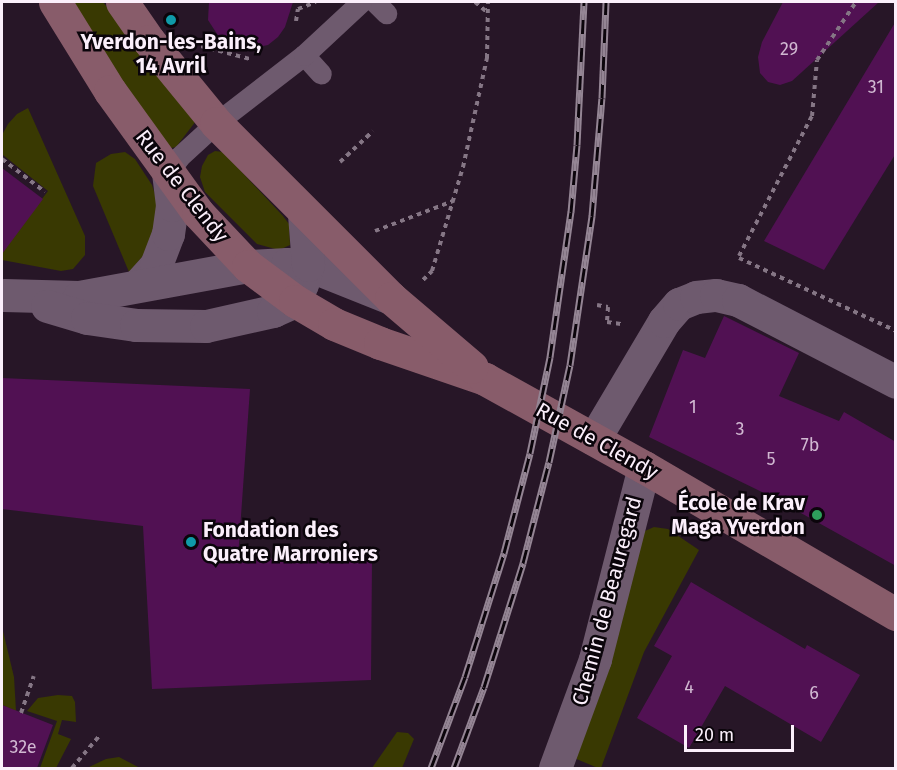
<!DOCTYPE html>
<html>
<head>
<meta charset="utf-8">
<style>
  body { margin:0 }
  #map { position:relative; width:897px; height:770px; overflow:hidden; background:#271627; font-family:"Fira Sans",sans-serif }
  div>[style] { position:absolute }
  .green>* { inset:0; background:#393902 }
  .building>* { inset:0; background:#511153 }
  .path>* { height:4px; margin-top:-2px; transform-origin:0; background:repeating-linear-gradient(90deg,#857685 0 4.5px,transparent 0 9px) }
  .service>* { height:21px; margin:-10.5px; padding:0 10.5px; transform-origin:10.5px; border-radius:10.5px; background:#6e5a6e }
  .minor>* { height:33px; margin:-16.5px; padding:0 16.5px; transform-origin:16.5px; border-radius:16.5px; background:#6e5a6e }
  .tertiary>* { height:33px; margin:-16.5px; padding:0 16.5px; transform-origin:16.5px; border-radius:16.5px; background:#6e5a6e }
  .secondary>* { height:33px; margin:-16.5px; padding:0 16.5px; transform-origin:16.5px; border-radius:16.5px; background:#885c6a }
  .rail>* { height:7px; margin-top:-3.5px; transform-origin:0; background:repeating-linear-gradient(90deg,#0b050b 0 14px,#948594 0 28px); box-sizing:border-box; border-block:2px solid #948594 }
  .dots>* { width:16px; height:16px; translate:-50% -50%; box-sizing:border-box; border:3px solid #0b050b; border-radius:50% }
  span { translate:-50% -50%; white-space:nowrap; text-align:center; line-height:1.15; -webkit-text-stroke:5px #0b050b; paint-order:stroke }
  .number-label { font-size:18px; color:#d0b8d1 }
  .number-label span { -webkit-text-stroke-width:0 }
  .poi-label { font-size:21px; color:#fbeffb; font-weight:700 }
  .right { translate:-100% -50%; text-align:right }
  .left { translate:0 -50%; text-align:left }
  .street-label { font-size:21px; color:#fbeffb }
  .frame { position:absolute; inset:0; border:3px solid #fbeffb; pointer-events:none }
  .scale { position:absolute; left:684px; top:725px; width:110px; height:27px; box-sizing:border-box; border:3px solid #fbeffb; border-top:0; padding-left:8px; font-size:18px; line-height:21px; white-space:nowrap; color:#fbeffb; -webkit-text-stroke:4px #0b050b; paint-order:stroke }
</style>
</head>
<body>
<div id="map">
  <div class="green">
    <i style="clip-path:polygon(73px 2px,103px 2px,196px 121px,176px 147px,171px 148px,126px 92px)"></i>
    <i style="clip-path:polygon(28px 108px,85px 236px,85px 255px,73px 269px,61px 271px,2px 260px,2px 235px,10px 241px,48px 191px,3px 155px,2px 135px,8px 124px,17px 114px)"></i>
    <i style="clip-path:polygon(215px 151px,223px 152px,283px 216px,289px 224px,290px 245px,279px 250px,257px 244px,205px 192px,200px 177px,202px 166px,208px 155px)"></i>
    <i style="clip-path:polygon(125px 152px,135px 159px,152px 185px,160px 210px,156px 241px,129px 272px,93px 186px,96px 163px,111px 154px)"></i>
    <i style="clip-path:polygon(654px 527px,668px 529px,699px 550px,644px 652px,601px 768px,598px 768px,574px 758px,641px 539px,645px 531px)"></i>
    <i style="clip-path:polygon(2px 627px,14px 677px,16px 711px,2px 705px)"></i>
    <i style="clip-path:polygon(58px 695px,72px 696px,75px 702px,76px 722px,62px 720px,58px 734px,71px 739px,56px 768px,40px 768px,57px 721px,27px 711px,38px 698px)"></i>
    <i style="clip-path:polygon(397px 732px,408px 733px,414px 739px,402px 768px,372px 768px)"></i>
    <i style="clip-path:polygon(119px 757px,140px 768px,87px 768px,106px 759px)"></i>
  </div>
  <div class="building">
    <i style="clip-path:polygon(209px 2px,293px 2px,285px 27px,278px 37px,268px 45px,242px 50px,219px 37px,208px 20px)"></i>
    <i style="clip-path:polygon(783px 2px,879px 2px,792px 81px,780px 85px,768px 82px,760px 73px,758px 57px,762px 42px)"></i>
    <i style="clip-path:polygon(896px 21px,896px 153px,824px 270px,764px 241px)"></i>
    <i style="clip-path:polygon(2px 168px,43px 199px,2px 254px)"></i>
    <i style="clip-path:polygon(724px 316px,799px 353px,779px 396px,839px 421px,844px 412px,896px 442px,896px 566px,774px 498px,649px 437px,683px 350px,705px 358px)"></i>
    <i style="clip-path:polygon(2px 378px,250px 389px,238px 558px,372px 561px,371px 680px,152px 689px,143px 526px,2px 509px)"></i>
    <i style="clip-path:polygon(691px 582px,805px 649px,807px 645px,860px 675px,821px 742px,725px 686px,689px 748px,637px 718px,672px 656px,654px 646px)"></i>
    <i style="clip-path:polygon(2px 705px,53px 725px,37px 768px,2px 768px)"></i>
  </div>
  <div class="path">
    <i style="left:475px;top:2px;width:17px;rotate:40deg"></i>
    <i style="left:296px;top:21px;width:12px;rotate:-81deg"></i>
    <i style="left:298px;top:9px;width:19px;rotate:-21deg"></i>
    <i style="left:201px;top:46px;width:51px;rotate:14.9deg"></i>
    <i style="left:2px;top:159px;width:54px;rotate:37.5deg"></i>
    <i style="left:340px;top:162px;width:45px;rotate:-43.2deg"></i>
    <i style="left:375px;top:231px;width:84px;rotate:-21deg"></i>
    <i style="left:739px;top:256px;width:158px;rotate:-62.5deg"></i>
    <i style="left:812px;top:116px;width:56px;rotate:-84.9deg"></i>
    <i style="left:817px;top:60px;width:70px;rotate:-56.1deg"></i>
    <i style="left:739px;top:258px;width:173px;rotate:24.9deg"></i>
    <i style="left:423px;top:280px;width:13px;rotate:-45deg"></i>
    <i style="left:432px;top:271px;width:109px;rotate:-73.4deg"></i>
    <i style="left:463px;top:167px;width:112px;rotate:-77.6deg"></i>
    <i style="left:487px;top:58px;width:56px;rotate:-89deg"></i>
    <i style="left:597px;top:305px;width:11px;rotate:10deg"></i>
    <i style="left:608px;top:307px;width:15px;rotate:94deg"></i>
    <i style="left:607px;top:322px;width:14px;rotate:8deg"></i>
    <i style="left:21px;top:713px;width:39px;rotate:-71deg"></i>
    <i style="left:72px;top:768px;width:43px;rotate:-49.7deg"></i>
  </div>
  <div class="service">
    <i style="left:375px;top:2px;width:16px;rotate:45deg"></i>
    <i style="left:304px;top:55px;width:25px;rotate:48deg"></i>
    <i style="left:168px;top:173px;width:19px;rotate:-55deg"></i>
    <i style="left:179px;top:157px;width:50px;rotate:-42.6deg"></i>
    <i style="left:216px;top:123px;width:111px;rotate:-37.7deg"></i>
    <i style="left:304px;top:55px;width:78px;rotate:-42.9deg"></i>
  </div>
  <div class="minor">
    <i style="left:594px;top:439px;width:137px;rotate:-59.3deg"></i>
    <i style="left:664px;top:321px;width:23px;rotate:-49deg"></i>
    <i style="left:679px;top:304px;width:18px;rotate:-22deg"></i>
    <i style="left:696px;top:297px;width:20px;rotate:-6deg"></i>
    <i style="left:716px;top:295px;width:23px;rotate:13deg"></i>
    <i style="left:738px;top:300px;width:178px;rotate:27.4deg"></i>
    <i style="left:555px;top:768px;width:116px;rotate:-69.8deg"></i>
    <i style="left:595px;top:659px;width:198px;rotate:-75.7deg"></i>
  </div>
  <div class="tertiary">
    <i style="left:138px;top:285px;width:27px;rotate:-48deg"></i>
    <i style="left:156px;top:265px;width:33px;rotate:-69deg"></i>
    <i style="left:168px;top:234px;width:29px;rotate:-82deg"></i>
    <i style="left:172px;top:205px;width:32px;rotate:-97deg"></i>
    <i style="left:4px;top:295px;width:75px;rotate:1.5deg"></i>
    <i style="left:79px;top:297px;width:172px;rotate:-10.4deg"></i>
    <i style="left:248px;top:266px;width:39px;rotate:-3deg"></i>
    <i style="left:287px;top:264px;width:21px;rotate:3deg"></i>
    <i style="left:308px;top:265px;width:89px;rotate:21.7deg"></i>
    <i style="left:47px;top:306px;width:42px;rotate:16.7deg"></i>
    <i style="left:87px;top:318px;width:49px;rotate:8.1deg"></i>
    <i style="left:136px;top:325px;width:70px;rotate:0.8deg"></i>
    <i style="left:206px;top:326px;width:69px;rotate:-12.6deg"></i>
    <i style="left:273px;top:311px;width:24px;rotate:-24deg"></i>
    <i style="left:295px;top:301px;width:18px;rotate:-68deg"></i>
    <i style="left:302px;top:284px;width:20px;rotate:-72deg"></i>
    <i style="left:308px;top:265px;width:51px;rotate:-94.5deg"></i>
  </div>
  <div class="secondary">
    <i style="left:55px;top:2px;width:105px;rotate:58.3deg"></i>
    <i style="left:110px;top:91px;width:150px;rotate:54.2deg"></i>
    <i style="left:198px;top:213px;width:73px;rotate:46.7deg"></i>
    <i style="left:248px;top:266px;width:59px;rotate:36.7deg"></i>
    <i style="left:295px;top:301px;width:45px;rotate:30.5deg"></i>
    <i style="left:334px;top:324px;width:50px;rotate:22.4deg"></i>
    <i style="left:380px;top:343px;width:111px;rotate:18.9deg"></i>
    <i style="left:485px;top:379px;width:182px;rotate:29deg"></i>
    <i style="left:644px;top:467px;width:292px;rotate:30.3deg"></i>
    <i style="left:122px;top:2px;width:47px;rotate:55.3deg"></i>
    <i style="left:149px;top:41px;width:106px;rotate:50.7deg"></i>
    <i style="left:216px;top:123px;width:247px;rotate:45deg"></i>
    <i style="left:391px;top:298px;width:106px;rotate:40.4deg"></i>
  </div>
  <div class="rail">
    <i style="left:431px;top:768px;width:97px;rotate:-69.5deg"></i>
    <i style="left:465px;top:677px;width:130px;rotate:-72.5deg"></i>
    <i style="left:504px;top:553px;width:103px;rotate:-75.4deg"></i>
    <i style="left:530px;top:453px;width:98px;rotate:-78.2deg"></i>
    <i style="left:550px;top:357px;width:147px;rotate:-81.8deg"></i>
    <i style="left:571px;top:212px;width:67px;rotate:-84.9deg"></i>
    <i style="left:577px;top:145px;width:143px;rotate:-87.2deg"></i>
    <i style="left:454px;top:768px;width:86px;rotate:-69.7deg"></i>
    <i style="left:484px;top:687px;width:130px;rotate:-72.5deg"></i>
    <i style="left:523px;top:563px;width:104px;rotate:-75.6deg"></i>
    <i style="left:549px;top:462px;width:99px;rotate:-77.8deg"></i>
    <i style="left:570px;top:365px;width:151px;rotate:-81.6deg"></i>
    <i style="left:592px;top:216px;width:118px;rotate:-85.2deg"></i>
    <i style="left:602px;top:98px;width:96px;rotate:-87.6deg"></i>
  </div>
  <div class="dots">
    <i style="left:171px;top:20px;background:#0f9aa8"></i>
    <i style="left:817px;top:515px;background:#2e9e5b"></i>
    <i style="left:191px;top:542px;background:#0f9aa8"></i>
  </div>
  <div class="number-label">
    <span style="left:789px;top:49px">29</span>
    <span style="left:876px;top:87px">31</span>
    <span style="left:693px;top:407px">1</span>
    <span style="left:740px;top:429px">3</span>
    <span style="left:810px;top:445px">7b</span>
    <span style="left:771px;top:459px">5</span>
    <span style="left:689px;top:687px">4</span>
    <span style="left:814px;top:693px">6</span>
    <span style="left:23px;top:747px">32e</span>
  </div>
  <div class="poi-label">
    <span style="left:171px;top:54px">Yverdon-les-Bains,<br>14 Avril</span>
    <span class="right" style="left:805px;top:515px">École de Krav<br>Maga Yverdon</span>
    <span class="left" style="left:203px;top:542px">Fondation des<br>Quatre Marroniers</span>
  </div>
  <div class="street-label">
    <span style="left:182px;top:186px;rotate:52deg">Rue de Clendy</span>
    <span style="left:597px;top:441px;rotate:29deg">Rue de Clendy</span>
    <span style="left:607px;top:601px;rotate:-75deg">Chemin de Beauregard</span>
  </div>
  <div class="frame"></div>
  <div class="scale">20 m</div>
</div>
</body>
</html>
